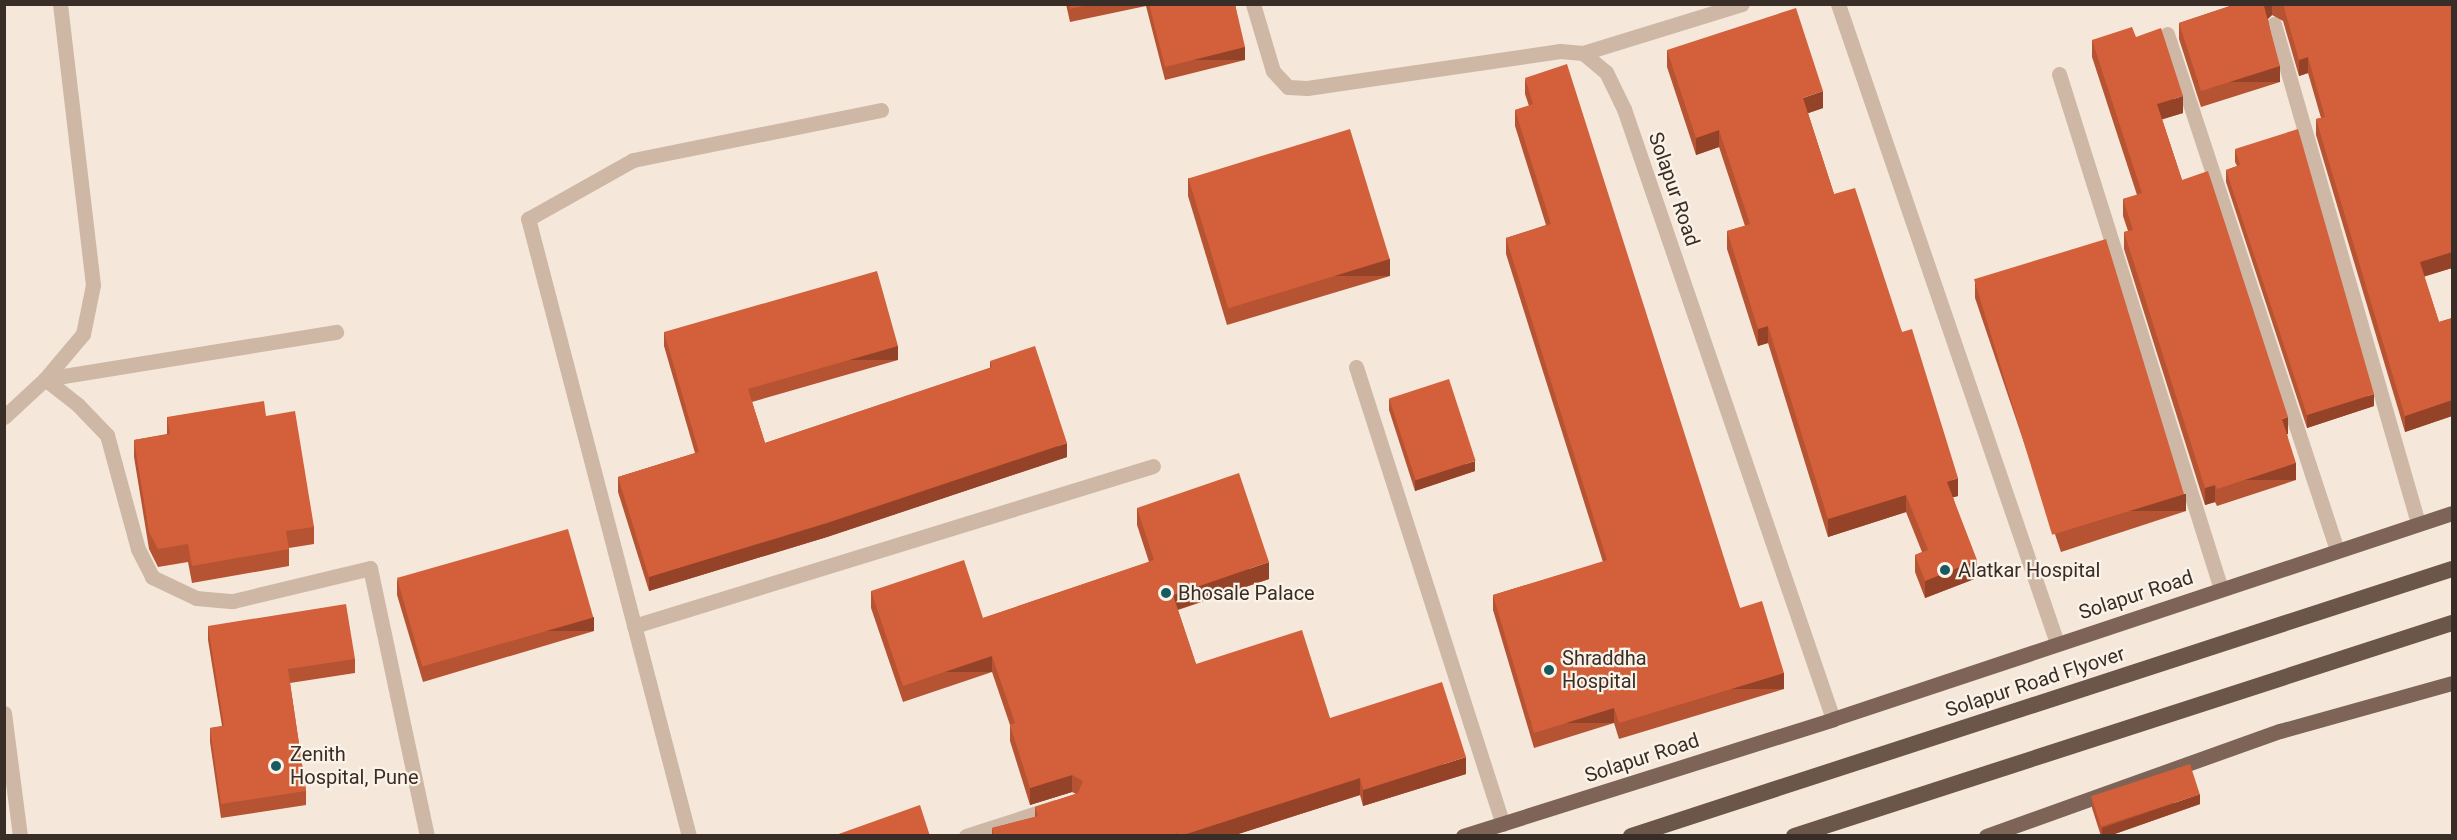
<!DOCTYPE html>
<html>
<head>
<meta charset="utf-8">
<style>
  body { margin:0 }
  #map { position:relative; width:2457px; height:840px; overflow:hidden; background:#f5e8db; font-family:Roboto,sans-serif }
  div>[style] { position:absolute }
  .service>* { height:15px; margin:-7.5px; padding:0 7.5px; transform-origin:7.5px; border-radius:7.5px; background:#ceb8a5 }
  .minor>* { height:15px; margin:-7.5px; padding:0 7.5px; transform-origin:7.5px; border-radius:7.5px; background:#ceb8a5 }
  .primary>* { height:15px; margin:-7.5px; padding:0 7.5px; transform-origin:7.5px; border-radius:7.5px; background:#7d6456 }
  .trunk>* { height:16px; margin:-8px; padding:0 8px; transform-origin:8px; border-radius:8px; background:#6c564a }
  .wall>* { inset:0; background:#b55332 }
  .shaded-wall>* { inset:0; background:#944329; transform-origin:0 0 }
  .building>* { inset:0; background:#d3603a; transform-origin:0 0 }
  .dots>* { width:16px; height:16px; translate:-50% -50%; box-sizing:border-box; border:3px solid #fcf3e8; border-radius:50% }
  span { translate:-50% -50%; white-space:nowrap; text-align:center; line-height:1.15; -webkit-text-stroke:4.5px #fcf3e8; paint-order:stroke }
  .street-label { font-size:20px; color:#392d27 }
  .poi-label { font-size:20px; color:#392d27 }
  .left { translate:0 -50%; text-align:left }
  .frame { position:absolute; inset:0; border:6px solid #392d27; pointer-events:none }
</style>
</head>
<body>
<div id="map">
  <div class="service">
    <i style="left:45px;top:379px;width:42px;rotate:38.2deg"></i>
    <i style="left:78px;top:405px;width:42px;rotate:46deg"></i>
    <i style="left:107px;top:435px;width:118px;rotate:74.8deg"></i>
    <i style="left:138px;top:549px;width:31px;rotate:63deg"></i>
    <i style="left:152px;top:577px;width:49px;rotate:25.5deg"></i>
    <i style="left:196px;top:598px;width:37px;rotate:5deg"></i>
    <i style="left:233px;top:601px;width:141px;rotate:-13.5deg"></i>
    <i style="left:370px;top:568px;width:274px;rotate:78deg"></i>
    <i style="left:45px;top:379px;width:295px;rotate:-9.2deg"></i>
    <i style="left:603px;top:506px;width:297px;rotate:-104.6deg"></i>
    <i style="left:528px;top:219px;width:120px;rotate:-29.3deg"></i>
    <i style="left:633px;top:160px;width:253px;rotate:-11.4deg"></i>
    <i style="left:966px;top:836px;width:94px;rotate:-18deg"></i>
  </div>
  <div class="minor">
    <i style="left:1253px;top:4px;width:70px;rotate:73.4deg"></i>
    <i style="left:1273px;top:71px;width:22px;rotate:47deg"></i>
    <i style="left:1288px;top:87px;width:19px;rotate:3deg"></i>
    <i style="left:1307px;top:88px;width:256px;rotate:-8.3deg"></i>
    <i style="left:1560px;top:51px;width:23px;rotate:5deg"></i>
    <i style="left:1583px;top:53px;width:30px;rotate:40deg"></i>
    <i style="left:1606px;top:72px;width:41px;rotate:64.1deg"></i>
    <i style="left:1624px;top:109px;width:645px;rotate:71.09deg"></i>
    <i style="left:1838px;top:4px;width:675px;rotate:71.08deg"></i>
    <i style="left:2274px;top:24px;width:519px;rotate:73.9deg"></i>
    <i style="left:2167px;top:34px;width:543px;rotate:71.77deg"></i>
    <i style="left:1583px;top:53px;width:166px;rotate:-17.1deg"></i>
    <i style="left:2059px;top:74px;width:540px;rotate:72.54deg"></i>
    <i style="left:1356px;top:367px;width:480px;rotate:72.2deg"></i>
    <i style="left:4px;top:417px;width:56px;rotate:-42.8deg"></i>
    <i style="left:45px;top:379px;width:59px;rotate:-49.8deg"></i>
    <i style="left:83px;top:334px;width:50px;rotate:-78.5deg"></i>
    <i style="left:93px;top:285px;width:283px;rotate:-96.7deg"></i>
    <i style="left:603px;top:506px;width:341px;rotate:75.4deg"></i>
    <i style="left:634px;top:626px;width:543px;rotate:-17.13deg"></i>
    <i style="left:4px;top:713px;width:124px;rotate:82.6deg"></i>
  </div>
  <div class="primary">
    <i style="left:1463px;top:836px;width:388px;rotate:-17.5deg"></i>
    <i style="left:1833px;top:719px;width:652px;rotate:-18.41deg"></i>
    <i style="left:1986px;top:836px;width:312px;rotate:-19.7deg"></i>
    <i style="left:2280px;top:731px;width:179px;rotate:-15.6deg"></i>
  </div>
  <div class="trunk">
    <i style="left:1631px;top:836px;width:863px;rotate:-18.02deg"></i>
    <i style="left:1794px;top:836px;width:692px;rotate:-17.94deg"></i>
  </div>
  <div class="wall">
    <i style="clip-path:polygon(1066px 4px,1235px 4px,1245px 60px,1165px 80px,1146px 6px,1070px 22px)"></i>
    <i style="clip-path:polygon(2236px 4px,2452px 4px,2452px 268px,2424px 276px,2439px 322px,2452px 318px,2452px 416px,2405px 432px,2316px 135px,2316px 119px,2321px 118px,2308px 73px,2299px 76px,2283px 21px,2272px 15px,2268px 19px,2280px 82px,2201px 107px,2179px 39px,2179px 23px)"></i>
    <i style="clip-path:polygon(2136px 37px,2183px 113px,2162px 119px,2182px 180px,2288px 434px,2287px 434px,2296px 480px,2217px 506px,2215px 502px,2205px 505px,2124px 249px,2124px 232px,2128px 231px,2123px 216px,2123px 199px,2137px 195px,2092px 57px,2092px 40px)"></i>
    <i style="clip-path:polygon(1667px 50px,1823px 108px,1808px 113px,1834px 194px,1902px 332px,1958px 496px,1953px 497px,1977px 578px,1925px 598px,1915px 572px,1915px 555px,1922px 552px,1906px 512px,1828px 537px,1768px 343px,1758px 346px,1727px 249px,1727px 231px,1745px 226px,1719px 147px,1696px 155px,1667px 67px)"></i>
    <i style="clip-path:polygon(1525px 78px,1740px 608px,1784px 689px,1619px 739px,1614px 723px,1534px 748px,1493px 610px,1493px 595px,1603px 562px,1506px 254px,1506px 238px,1546px 225px,1515px 126px,1515px 110px,1529px 106px,1525px 94px)"></i>
    <i style="clip-path:polygon(2235px 149px,2374px 406px,2307px 428px,2226px 182px,2226px 170px,2237px 166px,2235px 162px)"></i>
    <i style="clip-path:polygon(1188px 178px,1390px 276px,1227px 325px,1188px 196px)"></i>
    <i style="clip-path:polygon(1975px 281px,2186px 511px,2061px 552px,1975px 298px)"></i>
    <i style="clip-path:polygon(664px 332px,898px 360px,752px 402px,765px 443px,990px 368px,990px 361px,1067px 457px,827px 537px,649px 591px,618px 492px,618px 477px,695px 453px,664px 346px)"></i>
    <i style="clip-path:polygon(1389px 399px,1475px 471px,1415px 491px,1389px 410px)"></i>
    <i style="clip-path:polygon(266px 416px,314px 527px,314px 544px,289px 548px,289px 566px,192px 583px,188px 562px,158px 567px,149px 549px,134px 457px,134px 440px,167px 434px,167px 417px)"></i>
    <i style="clip-path:polygon(1137px 508px,1269px 579px,1178px 610px,1196px 664px,1330px 718px,1466px 774px,1363px 806px,1360px 795px,1232px 836px,992px 836px,992px 828px,1035px 817px,1035px 807px,1076px 794px,1072px 792px,1030px 805px,1010px 741px,1010px 725px,992px 672px,903px 702px,871px 608px,871px 591px,983px 618px,1149px 562px,1137px 525px)"></i>
    <i style="clip-path:polygon(397px 580px,594px 631px,423px 682px,397px 595px)"></i>
    <i style="clip-path:polygon(208px 626px,355px 659px,355px 673px,290px 683px,306px 791px,306px 805px,221px 818px,210px 742px,210px 728px,222px 726px,208px 640px)"></i>
    <i style="clip-path:polygon(2092px 798px,2200px 804px,2109px 836px,2101px 836px,2092px 808px)"></i>
  </div>
  <div class="shaded-wall">
    <i style="clip-path:polygon(2266px 4px,2272px 4px,2272px 15px,2264px 22px,2264px 6px)"></i>
    <i style="left:1245px;top:47px;width:13px;height:82px;rotate:90deg"></i>
    <i style="clip-path:polygon(2308px 57px,2308px 73px,2299px 76px,2299px 60px)"></i>
    <i style="left:2280px;top:66px;width:16px;height:83px;rotate:90deg"></i>
    <i style="clip-path:polygon(1823px 91px,1823px 108px,1803px 115px,1803px 98px)"></i>
    <i style="clip-path:polygon(2183px 96px,2183px 113px,2157px 121px,2157px 104px)"></i>
    <i style="clip-path:polygon(1719px 130px,1719px 147px,1696px 155px,1696px 138px)"></i>
    <i style="clip-path:polygon(2452px 252px,2452px 268px,2420px 278px,2420px 262px)"></i>
    <i style="left:1390px;top:259px;width:17px;height:170px;rotate:90deg"></i>
    <i style="clip-path:polygon(1768px 326px,1768px 343px,1758px 346px,1758px 329px)"></i>
    <i style="left:898px;top:346px;width:14px;height:156px;rotate:90deg"></i>
    <i style="clip-path:polygon(2374px 394px,2374px 406px,2307px 428px,2307px 415px)"></i>
    <i style="clip-path:polygon(2452px 400px,2452px 416px,2405px 432px,2405px 416px)"></i>
    <i style="clip-path:polygon(2288px 417px,2288px 434px,2282px 436px,2282px 419px)"></i>
    <i style="clip-path:polygon(1067px 443px,1067px 457px,827px 537px,649px 591px,649px 577px)"></i>
    <i style="clip-path:polygon(1475px 461px,1475px 471px,1415px 491px,1415px 480px)"></i>
    <i style="left:2296px;top:463px;width:17px;height:83px;rotate:90deg"></i>
    <i style="clip-path:polygon(1958px 478px,1958px 496px,1947px 499px,1947px 482px)"></i>
    <i style="clip-path:polygon(2215px 485px,2215px 502px,2205px 505px,2205px 488px)"></i>
    <i style="left:2186px;top:494px;width:17px;height:132px;rotate:90deg"></i>
    <i style="clip-path:polygon(1906px 495px,1906px 512px,1828px 537px,1828px 519px)"></i>
    <i style="clip-path:polygon(1977px 560px,1977px 578px,1925px 598px,1925px 581px)"></i>
    <i style="clip-path:polygon(1269px 562px,1269px 579px,1173px 611px,1173px 595px)"></i>
    <i style="left:594px;top:617px;width:14px;height:178px;rotate:90deg"></i>
    <i style="left:992px;top:656px;width:16px;height:94px;rotate:90deg"></i>
    <i style="left:1784px;top:673px;width:16px;height:172px;rotate:90deg"></i>
    <i style="left:1614px;top:708px;width:15px;height:84px;rotate:90deg"></i>
    <i style="clip-path:polygon(1466px 757px,1466px 774px,1363px 806px,1363px 790px)"></i>
    <i style="clip-path:polygon(1072px 775px,1072px 792px,1030px 805px,1030px 788px)"></i>
    <i style="clip-path:polygon(1360px 778px,1360px 795px,1232px 836px,1180px 836px)"></i>
    <i style="clip-path:polygon(2200px 794px,2200px 804px,2109px 836px,2102px 836px,2102px 828px)"></i>
  </div>
  <div class="building">
    <i style="clip-path:polygon(1069px 4px,1092px 4px,1070px 9px)"></i>
    <i style="clip-path:polygon(1149px 4px,1235px 4px,1245px 47px,1165px 67px)"></i>
    <i style="clip-path:polygon(2236px 4px,2266px 4px,2264px 6px,2280px 66px,2201px 91px,2179px 23px)"></i>
    <i style="clip-path:polygon(2283px 4px,2452px 4px,2452px 252px,2420px 262px,2439px 322px,2452px 318px,2452px 400px,2405px 416px,2316px 119px,2325px 117px,2308px 57px,2299px 60px)"></i>
    <i style="clip-path:polygon(1796px 8px,1823px 91px,1803px 98px,1834px 194px,1855px 188px,1902px 332px,1912px 329px,1958px 478px,1947px 482px,1977px 560px,1925px 581px,1915px 555px,1928px 550px,1906px 495px,1828px 519px,1768px 326px,1758px 329px,1727px 231px,1750px 224px,1719px 130px,1696px 138px,1667px 50px)"></i>
    <i style="clip-path:polygon(2132px 27px,2136px 37px,2161px 28px,2183px 96px,2157px 104px,2182px 180px,2208px 171px,2288px 417px,2282px 419px,2296px 463px,2217px 489px,2215px 485px,2205px 488px,2124px 232px,2133px 230px,2123px 199px,2142px 193px,2092px 40px)"></i>
    <i style="clip-path:polygon(1567px 64px,1740px 608px,1762px 601px,1784px 673px,1619px 723px,1614px 708px,1534px 733px,1493px 595px,1607px 560px,1506px 238px,1551px 224px,1515px 110px,1533px 104px,1525px 78px)"></i>
    <i style="left:1350px;top:129px;width:136px;height:169px;rotate:73deg"></i>
    <i style="clip-path:polygon(2298px 129px,2374px 394px,2307px 415px,2226px 170px,2240px 165px,2235px 149px)"></i>
    <i style="left:2106px;top:239px;width:267px;height:138px;rotate:73deg"></i>
    <i style="clip-path:polygon(877px 271px,898px 346px,748px 389px,765px 443px,992px 367px,990px 361px,1035px 346px,1067px 443px,827px 523px,649px 577px,618px 477px,699px 452px,664px 332px)"></i>
    <i style="left:1449px;top:379px;width:86px;height:63px;rotate:72deg"></i>
    <i style="clip-path:polygon(264px 401px,266px 416px,295px 411px,314px 527px,286px 531px,289px 549px,192px 566px,188px 544px,158px 549px,149px 532px,134px 440px,170px 434px,167px 417px)"></i>
    <i style="clip-path:polygon(1239px 473px,1269px 562px,1173px 595px,1196px 664px,1302px 630px,1330px 718px,1442px 682px,1466px 757px,1363px 790px,1360px 778px,1180px 836px,1178px 836px,1177px 833px,1169px 836px,994px 836px,992px 828px,1038px 816px,1035px 807px,1078px 793px,1083px 781px,1072px 775px,1030px 788px,1010px 725px,1015px 723px,992px 656px,903px 686px,871px 591px,964px 560px,983px 618px,1154px 560px,1137px 508px)"></i>
    <i style="left:568px;top:529px;width:92px;height:178px;rotate:74deg"></i>
    <i style="clip-path:polygon(346px 604px,355px 659px,288px 669px,306px 791px,221px 804px,210px 728px,224px 726px,208px 626px)"></i>
    <i style="left:2190px;top:764px;width:32px;height:104px;rotate:72deg"></i>
    <i style="clip-path:polygon(920px 805px,930px 836px,833px 836px)"></i>
  </div>
  <div class="dots">
    <i style="left:1945px;top:570px;background:#185a60"></i>
    <i style="left:1166px;top:593px;background:#185a60"></i>
    <i style="left:1549px;top:670px;background:#185a60"></i>
    <i style="left:276px;top:766px;background:#185a60"></i>
  </div>
  <div class="street-label">
    <span style="left:1674px;top:189px;rotate:71deg">Solapur Road</span>
    <span style="left:2136px;top:595px;rotate:-18deg">Solapur Road</span>
    <span style="left:2035px;top:682px;rotate:-18deg">Solapur Road Flyover</span>
    <span style="left:1642px;top:758px;rotate:-18deg">Solapur Road</span>
  </div>
  <div class="poi-label">
    <span class="left" style="left:1958px;top:570px">Alatkar Hospital</span>
    <span class="left" style="left:1178px;top:593px">Bhosale Palace</span>
    <span class="left" style="left:1562px;top:670px">Shraddha<br>Hospital</span>
    <span class="left" style="left:290px;top:766px">Zenith<br>Hospital, Pune</span>
  </div>
  <div class="frame"></div>
</div>
</body>
</html>
